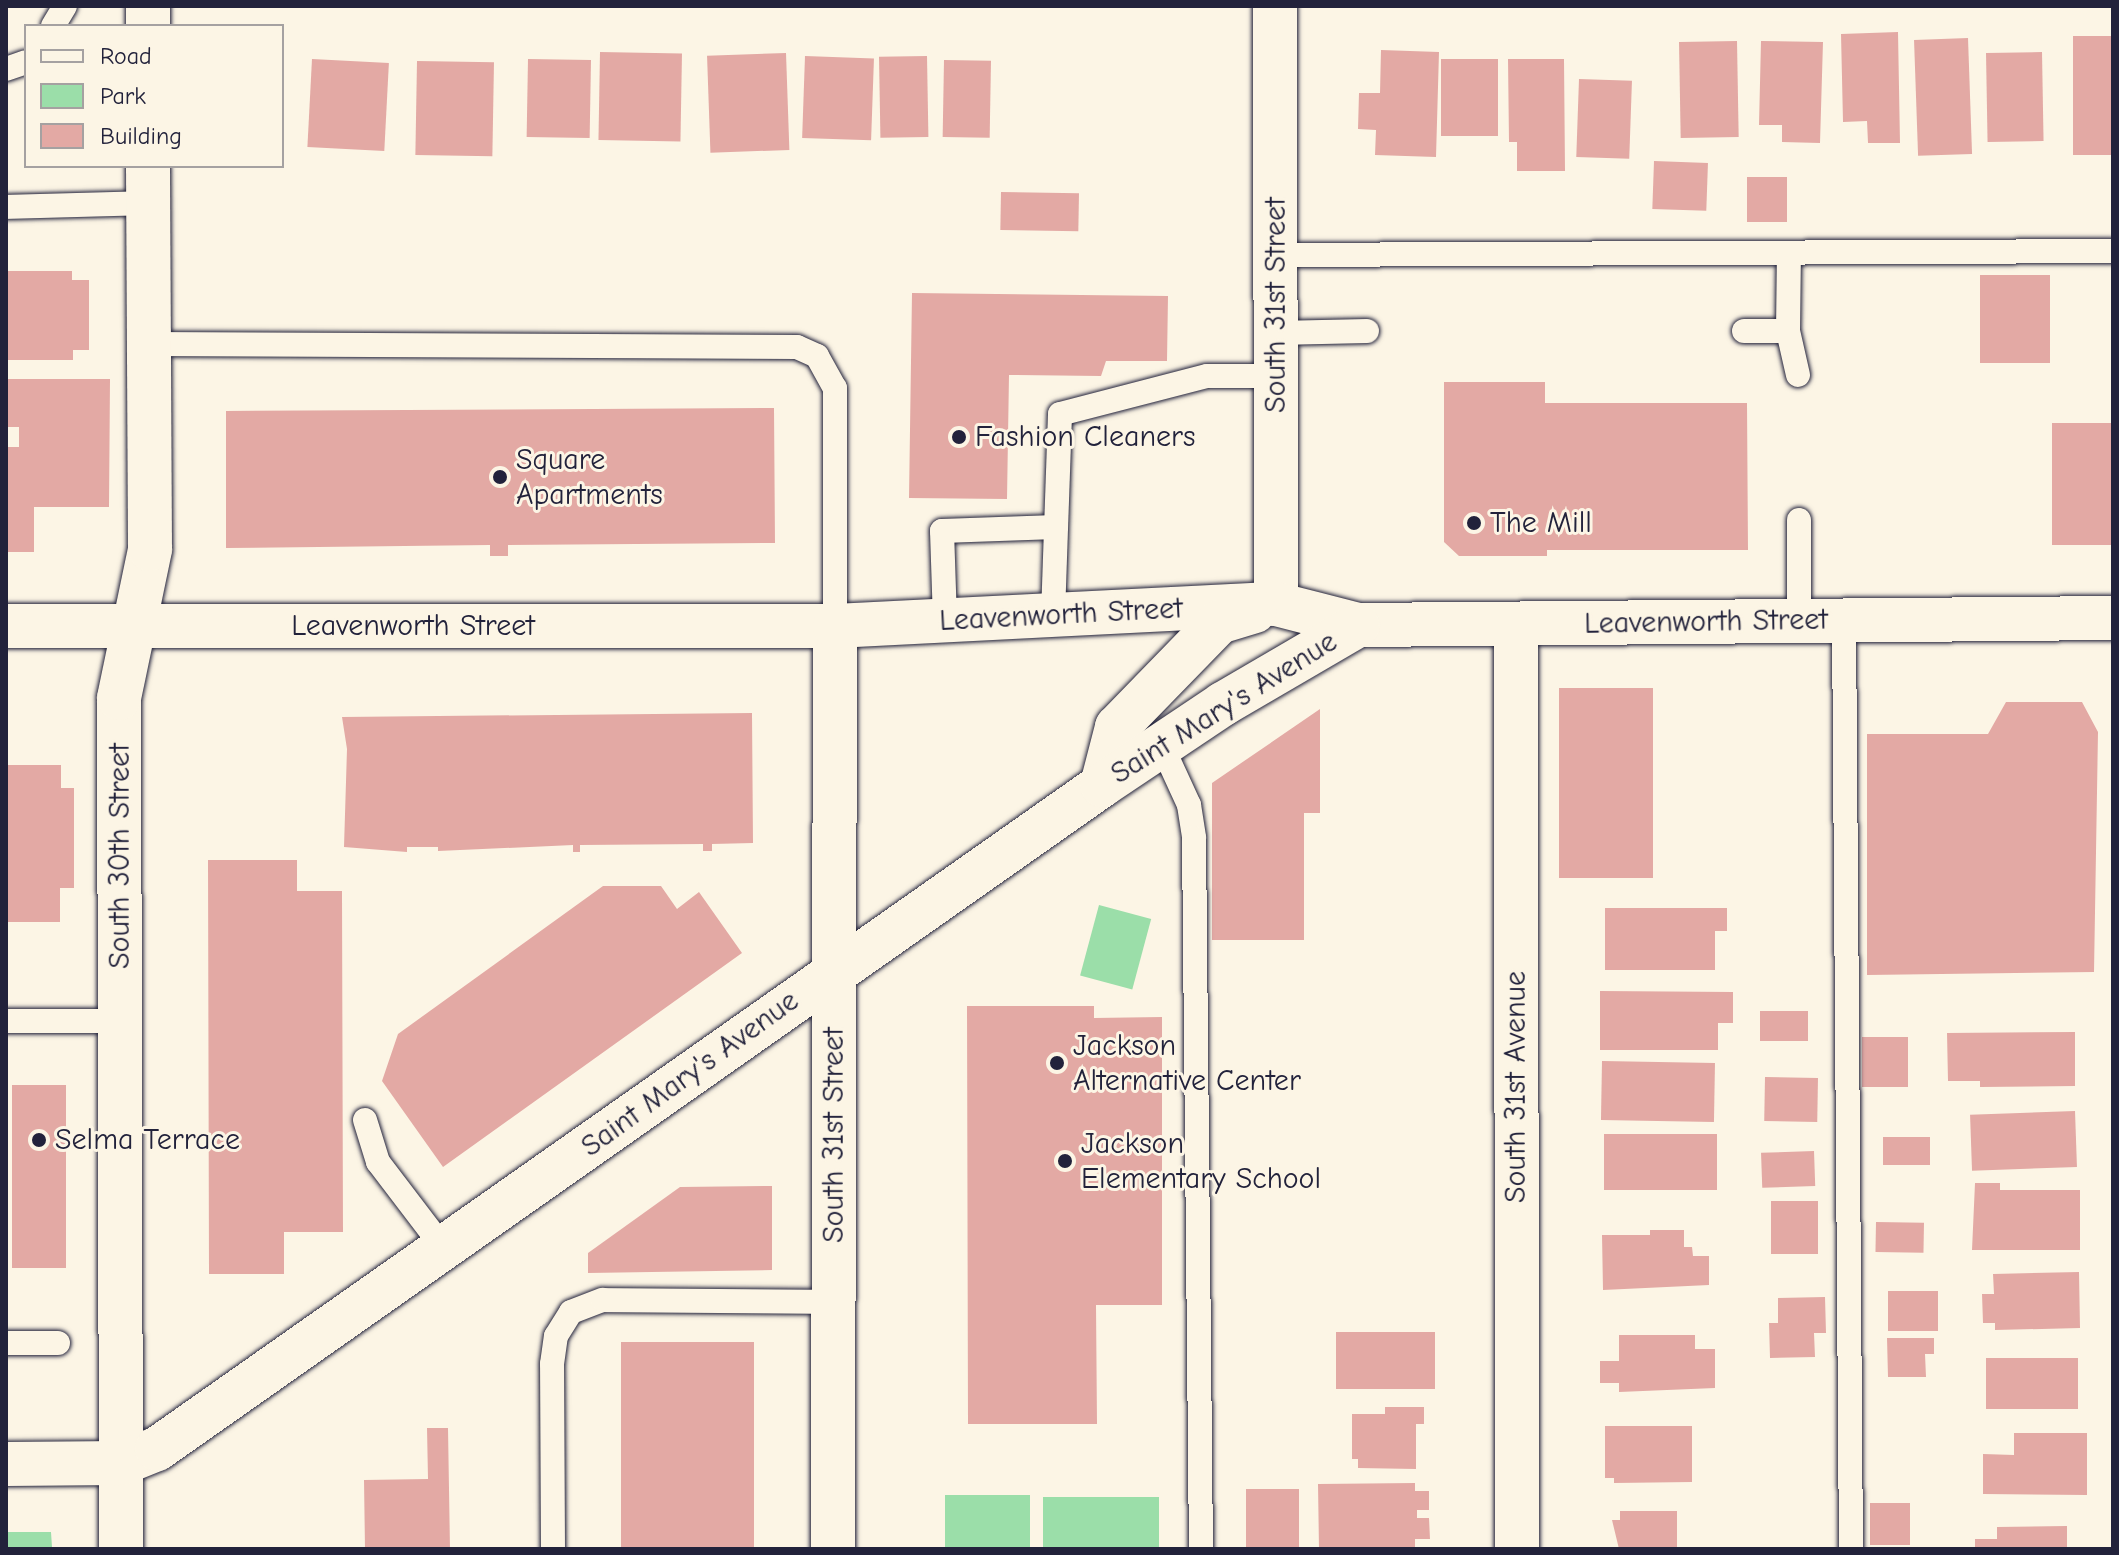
<!DOCTYPE html>
<html>
<head>
<meta charset="utf-8">
<style>
  body { margin:0 }
  #map { position:relative; width:2119px; height:1555px; overflow:hidden; background:#fcf5e5; font-family:"Comic Neue",sans-serif }
  div>[style] { position:absolute }
  .green>* { inset:0; background:#9bdea9; transform-origin:0 0 }
  .building>* { inset:0; background:#e3a9a4; transform-origin:0 0 }
  .roads { filter:drop-shadow(0 0 2px #22223b) drop-shadow(0 0 2px #22223b) }
  .lane>* { height:24px; margin:-12px; padding:0 12px; transform-origin:12px; border-radius:12px; background:#fcf5e5 }
  .street>* { height:44px; margin:-22px; padding:0 22px; transform-origin:22px; border-radius:22px; background:#fcf5e5 }
  .secondary>* { height:44px; margin:-22px; padding:0 22px; transform-origin:22px; border-radius:22px; background:#fcf5e5 }
  .primary>* { height:44px; margin:-22px; padding:0 22px; transform-origin:22px; border-radius:22px; background:#fcf5e5 }
  .dots>* { width:22px; height:22px; translate:-50% -50%; box-sizing:border-box; border:4px solid #fcf5e5; border-radius:50% }
  span { translate:-50% -50%; white-space:nowrap; text-align:center; line-height:1.15; -webkit-text-stroke:6px #fcf5e5; paint-order:stroke }
  .street-label { font-size:30px; color:#22223b }
  .poi-label { font-size:30px; color:#22223b }
  .left { translate:0 -50%; text-align:left }
  .frame { position:absolute; inset:0; border:8px solid #22223b; pointer-events:none }
  .legend { position:absolute; left:24px; top:24px; width:260px; height:144px; box-sizing:border-box; background:#fcf5e5; border:2px solid #a5a1a1; margin:0; padding:10px 14px; list-style:none; font-size:24px; color:#22223b }
  .legend li { display:flex; align-items:center; gap:16px; height:40px }
  .legend b { width:40px; border:2px solid #a5a1a1 }
</style>
</head>
<body>
<div id="map">
  <div class="green">
    <i style="left:1099px;top:905px;width:54px;height:73px;rotate:15deg"></i>
    <i style="left:945px;top:1495px;width:85px;height:54px"></i>
    <i style="left:1159px;top:1497px;width:52px;height:116px;rotate:90deg"></i>
    <i style="clip-path:polygon(6px 1532px,51px 1532px,52px 1547px,78px 1549px,6px 1549px)"></i>
  </div>
  <div class="building">
    <i style="clip-path:polygon(1898px 32px,1900px 143px,1868px 143px,1867px 121px,1843px 122px,1841px 34px)"></i>
    <i style="left:2113px;top:36px;width:119px;height:40px;rotate:90deg"></i>
    <i style="left:1968px;top:38px;width:116px;height:54px;rotate:88deg"></i>
    <i style="left:1737px;top:41px;width:96px;height:58px;rotate:89deg"></i>
    <i style="clip-path:polygon(1761px 41px,1823px 42px,1820px 143px,1782px 142px,1782px 125px,1759px 125px)"></i>
    <i style="clip-path:polygon(1381px 50px,1439px 52px,1436px 157px,1375px 155px,1376px 130px,1358px 129px,1359px 93px,1380px 93px)"></i>
    <i style="left:600px;top:52px;width:82px;height:88px;rotate:1deg"></i>
    <i style="left:2042px;top:52px;width:89px;height:56px;rotate:89deg"></i>
    <i style="left:786px;top:53px;width:97px;height:79px;rotate:88deg"></i>
    <i style="left:805px;top:56px;width:69px;height:82px;rotate:2deg"></i>
    <i style="left:927px;top:56px;width:81px;height:48px;rotate:89deg"></i>
    <i style="left:312px;top:59px;width:77px;height:88px;rotate:3deg"></i>
    <i style="left:528px;top:59px;width:63px;height:78px;rotate:1deg"></i>
    <i style="left:1441px;top:59px;width:57px;height:77px"></i>
    <i style="clip-path:polygon(1508px 59px,1564px 59px,1565px 171px,1517px 171px,1517px 142px,1509px 142px)"></i>
    <i style="left:944px;top:60px;width:47px;height:77px;rotate:1deg"></i>
    <i style="left:417px;top:61px;width:77px;height:94px;rotate:1deg"></i>
    <i style="left:1579px;top:79px;width:53px;height:78px;rotate:2deg"></i>
    <i style="left:1654px;top:161px;width:54px;height:48px;rotate:2deg"></i>
    <i style="left:1747px;top:177px;width:40px;height:45px"></i>
    <i style="left:1001px;top:192px;width:78px;height:38px;rotate:1deg"></i>
    <i style="clip-path:polygon(6px 271px,72px 271px,72px 280px,89px 280px,89px 350px,73px 350px,73px 360px,6px 360px)"></i>
    <i style="left:1980px;top:275px;width:70px;height:88px"></i>
    <i style="clip-path:polygon(912px 293px,1168px 296px,1167px 361px,1106px 361px,1101px 376px,1009px 375px,1007px 499px,909px 498px)"></i>
    <i style="clip-path:polygon(6px 379px,110px 379px,109px 507px,34px 507px,34px 552px,6px 552px,6px 447px,19px 447px,19px 427px,6px 427px)"></i>
    <i style="clip-path:polygon(1444px 382px,1545px 382px,1545px 403px,1747px 403px,1748px 550px,1547px 550px,1547px 556px,1459px 556px,1444px 542px)"></i>
    <i style="clip-path:polygon(774px 408px,775px 543px,508px 545px,508px 556px,490px 556px,490px 545px,226px 548px,226px 411px)"></i>
    <i style="left:2052px;top:423px;width:61px;height:122px"></i>
    <i style="left:1559px;top:688px;width:94px;height:190px"></i>
    <i style="clip-path:polygon(2006px 702px,2082px 702px,2098px 732px,2094px 972px,1867px 975px,1867px 734px,1988px 734px)"></i>
    <i style="clip-path:polygon(1320px 709px,1320px 813px,1304px 813px,1304px 940px,1212px 940px,1212px 783px)"></i>
    <i style="clip-path:polygon(752px 713px,753px 843px,712px 844px,712px 851px,703px 851px,703px 844px,580px 845px,580px 852px,573px 852px,573px 845px,438px 851px,438px 847px,407px 847px,407px 852px,344px 847px,347px 749px,342px 717px)"></i>
    <i style="clip-path:polygon(6px 765px,61px 765px,61px 788px,74px 788px,74px 888px,60px 888px,60px 922px,6px 922px)"></i>
    <i style="clip-path:polygon(208px 860px,297px 860px,297px 891px,342px 891px,343px 1232px,284px 1232px,284px 1274px,209px 1274px)"></i>
    <i style="clip-path:polygon(603px 886px,661px 886px,677px 909px,699px 892px,742px 953px,443px 1167px,382px 1081px,398px 1034px)"></i>
    <i style="clip-path:polygon(1605px 908px,1727px 908px,1727px 931px,1715px 931px,1715px 970px,1605px 970px)"></i>
    <i style="clip-path:polygon(1600px 991px,1733px 992px,1733px 1023px,1718px 1023px,1718px 1050px,1600px 1050px)"></i>
    <i style="clip-path:polygon(967px 1006px,1094px 1006px,1094px 1018px,1162px 1017px,1162px 1305px,1096px 1305px,1097px 1424px,968px 1424px)"></i>
    <i style="left:1760px;top:1011px;width:48px;height:30px"></i>
    <i style="clip-path:polygon(2075px 1032px,2075px 1086px,1980px 1087px,1980px 1081px,1948px 1081px,1947px 1033px)"></i>
    <i style="left:1862px;top:1037px;width:46px;height:50px"></i>
    <i style="left:1602px;top:1061px;width:113px;height:59px;rotate:1deg"></i>
    <i style="left:1765px;top:1077px;width:53px;height:44px;rotate:1deg"></i>
    <i style="left:66px;top:1085px;width:183px;height:54px;rotate:90deg"></i>
    <i style="left:2075px;top:1111px;width:56px;height:105px;rotate:88deg"></i>
    <i style="left:1604px;top:1134px;width:113px;height:56px"></i>
    <i style="left:1883px;top:1137px;width:47px;height:28px"></i>
    <i style="left:1814px;top:1151px;width:35px;height:53px;rotate:88deg"></i>
    <i style="clip-path:polygon(1975px 1183px,2000px 1183px,2000px 1190px,2080px 1190px,2080px 1250px,1972px 1250px)"></i>
    <i style="clip-path:polygon(772px 1186px,772px 1270px,588px 1273px,588px 1253px,680px 1187px)"></i>
    <i style="left:1771px;top:1201px;width:47px;height:53px"></i>
    <i style="left:1876px;top:1222px;width:48px;height:30px;rotate:1deg"></i>
    <i style="clip-path:polygon(1650px 1230px,1684px 1230px,1684px 1247px,1692px 1247px,1693px 1256px,1709px 1256px,1709px 1285px,1603px 1290px,1602px 1235px,1650px 1235px)"></i>
    <i style="clip-path:polygon(2079px 1272px,2080px 1328px,1995px 1330px,1995px 1323px,1983px 1323px,1982px 1294px,1994px 1294px,1993px 1274px)"></i>
    <i style="left:1888px;top:1291px;width:50px;height:40px"></i>
    <i style="clip-path:polygon(1825px 1297px,1826px 1333px,1814px 1333px,1815px 1357px,1770px 1358px,1769px 1323px,1778px 1323px,1778px 1298px)"></i>
    <i style="left:1435px;top:1332px;width:57px;height:99px;rotate:90deg"></i>
    <i style="clip-path:polygon(1619px 1335px,1695px 1335px,1695px 1349px,1715px 1349px,1715px 1388px,1619px 1392px,1619px 1383px,1600px 1383px,1600px 1361px,1619px 1361px)"></i>
    <i style="clip-path:polygon(1887px 1338px,1934px 1338px,1934px 1354px,1925px 1354px,1926px 1377px,1888px 1377px)"></i>
    <i style="left:754px;top:1342px;width:207px;height:133px;rotate:90deg"></i>
    <i style="left:1986px;top:1358px;width:92px;height:51px"></i>
    <i style="clip-path:polygon(1385px 1407px,1424px 1407px,1424px 1424px,1416px 1424px,1416px 1469px,1358px 1468px,1358px 1459px,1352px 1459px,1352px 1414px,1385px 1414px)"></i>
    <i style="clip-path:polygon(1605px 1426px,1692px 1426px,1692px 1482px,1614px 1483px,1614px 1478px,1605px 1478px)"></i>
    <i style="clip-path:polygon(427px 1428px,448px 1428px,450px 1549px,365px 1549px,364px 1480px,428px 1479px)"></i>
    <i style="clip-path:polygon(2014px 1433px,2087px 1433px,2087px 1495px,1983px 1494px,1983px 1454px,2014px 1455px)"></i>
    <i style="clip-path:polygon(1415px 1483px,1415px 1491px,1429px 1491px,1429px 1510px,1417px 1510px,1417px 1518px,1429px 1518px,1430px 1539px,1415px 1539px,1415px 1549px,1319px 1549px,1318px 1484px)"></i>
    <i style="left:1246px;top:1489px;width:53px;height:60px"></i>
    <i style="left:1870px;top:1503px;width:40px;height:42px"></i>
    <i style="clip-path:polygon(1620px 1511px,1677px 1511px,1677px 1549px,1619px 1549px,1612px 1520px,1620px 1520px)"></i>
    <i style="clip-path:polygon(2067px 1526px,2067px 1549px,1975px 1549px,1975px 1539px,1997px 1539px,1997px 1527px)"></i>
  </div>
  <div class="roads">
    <div class="lane">
      <i style="left:53px;top:26px;width:23px;rotate:-59deg"></i>
      <i style="left:6px;top:69px;width:21px;rotate:-19deg"></i>
      <i style="left:6px;top:207px;width:142px;rotate:-1.6deg"></i>
      <i style="left:1276px;top:255px;width:837px;rotate:-0.27deg"></i>
      <i style="left:1744px;top:331px;width:44px"></i>
      <i style="left:1788px;top:331px;width:45px;rotate:77.2deg"></i>
      <i style="left:1788px;top:331px;width:78px;rotate:-89.3deg"></i>
      <i style="left:1277px;top:333px;width:90px;rotate:-1.3deg"></i>
      <i style="left:148px;top:344px;width:649px;rotate:0.26deg"></i>
      <i style="left:797px;top:347px;width:22px;rotate:24deg"></i>
      <i style="left:817px;top:356px;width:37px;rotate:61deg"></i>
      <i style="left:835px;top:388px;width:238px;rotate:90deg"></i>
      <i style="left:1799px;top:520px;width:101px;rotate:90deg"></i>
      <i style="left:1053px;top:615px;width:201px;rotate:-88deg"></i>
      <i style="left:1060px;top:414px;width:152px;rotate:-14.5deg"></i>
      <i style="left:1207px;top:376px;width:68px"></i>
      <i style="left:945px;top:621px;width:90px;rotate:-91.9deg"></i>
      <i style="left:942px;top:531px;width:114px;rotate:-2deg"></i>
      <i style="left:1844px;top:621px;width:928px;rotate:89.57deg"></i>
      <i style="left:1162px;top:746px;width:65px;rotate:65.4deg"></i>
      <i style="left:1189px;top:805px;width:33px;rotate:81deg"></i>
      <i style="left:1194px;top:838px;width:711px;rotate:89.44deg"></i>
      <i style="left:6px;top:1021px;width:114px"></i>
      <i style="left:365px;top:1120px;width:44px;rotate:72.8deg"></i>
      <i style="left:378px;top:1162px;width:111px;rotate:52.7deg"></i>
      <i style="left:6px;top:1343px;width:52px"></i>
      <i style="left:553px;top:1549px;width:185px;rotate:-90.3deg"></i>
      <i style="left:552px;top:1364px;width:28px;rotate:-82deg"></i>
      <i style="left:556px;top:1336px;width:28px;rotate:-58deg"></i>
      <i style="left:571px;top:1312px;width:34px;rotate:-21deg"></i>
      <i style="left:603px;top:1300px;width:231px;rotate:0.5deg"></i>
    </div>
    <div class="street">
      <i style="left:148px;top:6px;width:20px;rotate:90deg"></i>
      <i style="left:1275px;top:6px;width:598px;rotate:89.9deg"></i>
      <i style="left:1516px;top:624px;width:925px;rotate:89.94deg"></i>
      <i style="left:121px;top:1549px;width:851px;rotate:-90.13deg"></i>
      <i style="left:119px;top:698px;width:152px;rotate:-78.2deg"></i>
      <i style="left:150px;top:549px;width:383px;rotate:-90.3deg"></i>
    </div>
    <div class="secondary">
      <i style="left:833px;top:1549px;width:923px;rotate:-89.88deg"></i>
    </div>
    <div class="primary">
      <i style="left:6px;top:626px;width:829px"></i>
      <i style="left:835px;top:626px;width:442px;rotate:-2.9deg"></i>
      <i style="left:1276px;top:604px;width:85px;rotate:14.4deg"></i>
      <i style="left:1358px;top:625px;width:755px;rotate:-0.53deg"></i>
      <i style="left:1102px;top:785px;width:60px;rotate:-75.5deg"></i>
      <i style="left:1117px;top:727px;width:146px;rotate:-45.8deg"></i>
      <i style="left:1219px;top:622px;width:37px;rotate:-17deg"></i>
      <i style="left:6px;top:1464px;width:116px;rotate:-0.5deg"></i>
      <i style="left:122px;top:1463px;width:38px;rotate:-22deg"></i>
      <i style="left:157px;top:1449px;width:1155px;rotate:-35.09deg"></i>
      <i style="left:1102px;top:785px;width:146px;rotate:-33.8deg"></i>
      <i style="left:1223px;top:704px;width:156px;rotate:-30.3deg"></i>
    </div>
  </div>
  <div class="dots">
    <i style="left:959px;top:437px;background:#22223b"></i>
    <i style="left:500px;top:477px;background:#22223b"></i>
    <i style="left:1474px;top:523px;background:#22223b"></i>
    <i style="left:1057px;top:1063px;background:#22223b"></i>
    <i style="left:39px;top:1140px;background:#22223b"></i>
    <i style="left:1065px;top:1161px;background:#22223b"></i>
  </div>
  <div class="street-label">
    <span style="left:1276px;top:305px;rotate:-90deg">South 31st Street</span>
    <span style="left:1061px;top:615px;rotate:-3deg">Leavenworth Street</span>
    <span style="left:1706px;top:622px;rotate:-1deg">Leavenworth Street</span>
    <span style="left:413px;top:626px">Leavenworth Street</span>
    <span style="left:1224px;top:708px;rotate:-32deg">Saint Mary's Avenue</span>
    <span style="left:120px;top:856px;rotate:-90deg">South 30th Street</span>
    <span style="left:690px;top:1074px;rotate:-36deg">Saint Mary's Avenue</span>
    <span style="left:1516px;top:1087px;rotate:-90deg">South 31st Avenue</span>
    <span style="left:834px;top:1135px;rotate:-90deg">South 31st Street</span>
  </div>
  <div class="poi-label">
    <span class="left" style="left:975px;top:437px">Fashion Cleaners</span>
    <span class="left" style="left:516px;top:477px">Square<br>Apartments</span>
    <span class="left" style="left:1490px;top:523px">The Mill</span>
    <span class="left" style="left:1073px;top:1063px">Jackson<br>Alternative Center</span>
    <span class="left" style="left:55px;top:1140px">Selma Terrace</span>
    <span class="left" style="left:1081px;top:1161px">Jackson<br>Elementary School</span>
  </div>
  <div class="frame"></div>
  <ul class="legend">
  <li><b style="height:10px;background:#fcf5e5"></b>Road</li>
  <li><b style="height:22px;background:#9bdea9"></b>Park</li>
  <li><b style="height:22px;background:#e3a9a4"></b>Building</li>
  </ul>
</div>
</body>
</html>
